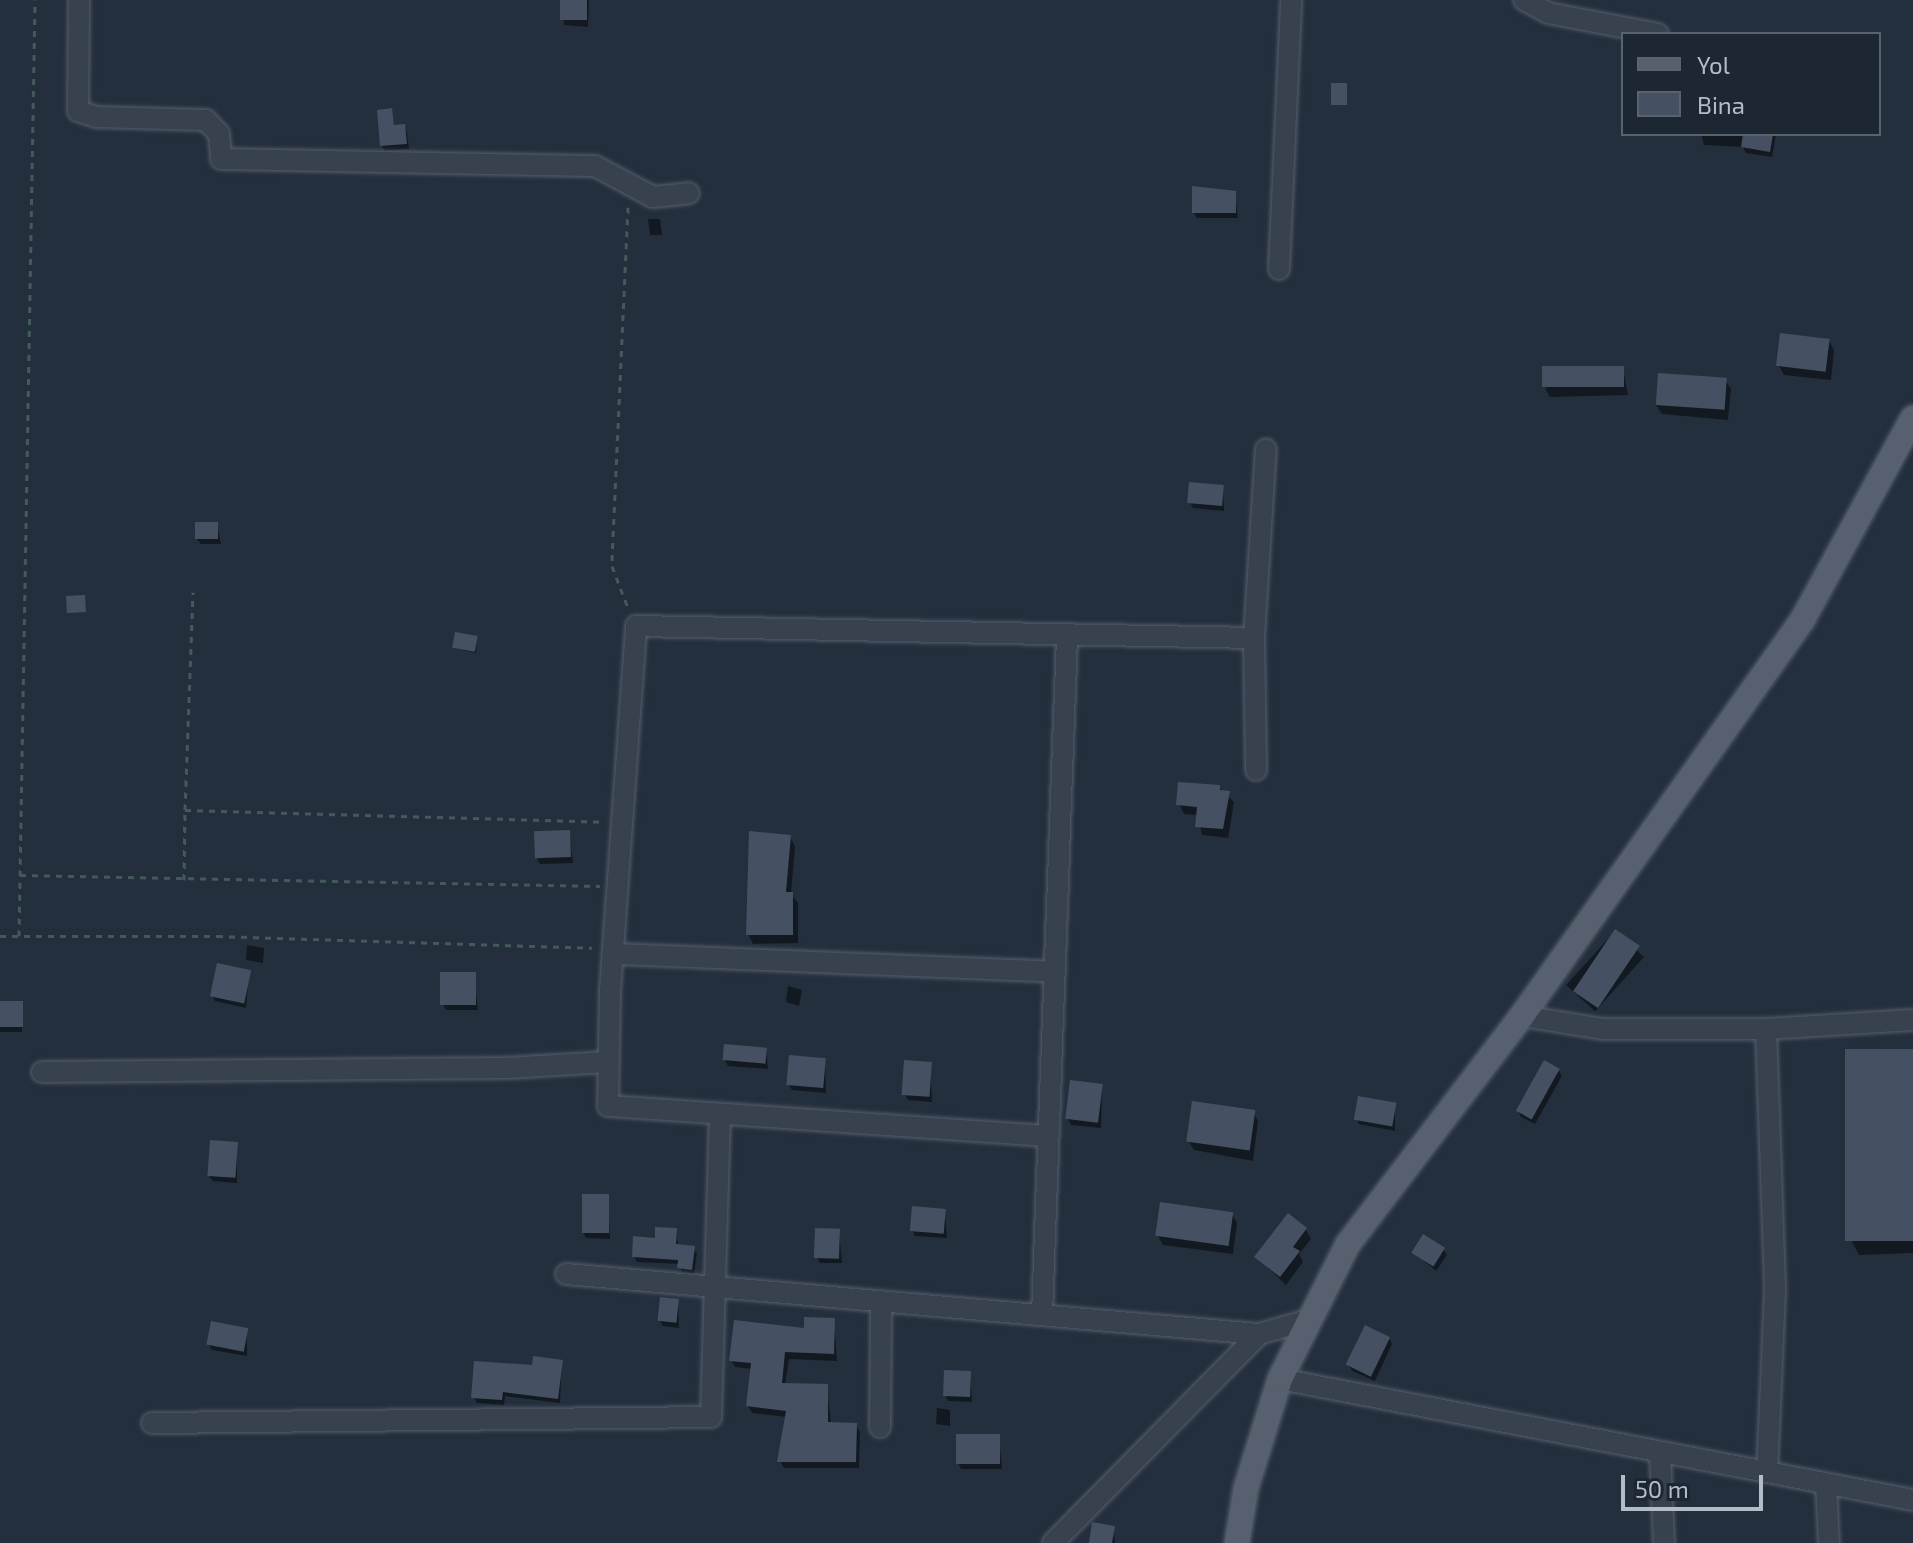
<!DOCTYPE html>
<html>
<head>
<meta charset="utf-8">
<style>
  body { margin:0 }
  #map { position:relative; width:1913px; height:1543px; overflow:hidden; background:#242f3e; font-family:"Exo 2",sans-serif }
  div>[style] { position:absolute }
  .shadow>* { inset:0; background:#0007; transform-origin:0 0 }
  .building>* { inset:0; background:#455162; transform-origin:0 0 }
  .path>* { height:3px; margin-top:-1.5px; transform-origin:0; background:repeating-linear-gradient(90deg,#44595c 0 6px,transparent 0 12px) }
  .roads { filter:drop-shadow(0 0 2px #565f6c) drop-shadow(0 0 2px #565f6c) }
  .minor>* { height:20px; margin:-10px; padding:0 10px; transform-origin:10px; border-radius:10px; background:#38414e }
  .major>* { height:24px; margin:-12px; padding:0 12px; transform-origin:12px; border-radius:12px; background:#56606e }
  span { translate:-50% -50%; white-space:nowrap; text-align:center; line-height:1.15; -webkit-text-stroke:6px #1d2633; paint-order:stroke }
  .legend { position:absolute; left:1621px; top:32px; width:260px; height:104px; box-sizing:border-box; background:#1d2633; border:2px solid #59626f; margin:0; padding:10px 14px; list-style:none; font-size:24px; color:#b4bcc9 }
  .legend li { display:flex; align-items:center; gap:16px; height:40px }
  .legend b { width:40px; border:2px solid #59626f }
  .scale { position:absolute; left:1621px; top:1475px; width:142px; height:36px; box-sizing:border-box; border:4px solid #b4bcc9; border-top:0; padding-left:10px; font-size:24px; line-height:28px; white-space:nowrap; color:#b4bcc9; -webkit-text-stroke:6px #1d2633; paint-order:stroke }
</style>
</head>
<body>
<div id="map">
  <div class="shadow">
    <i style="clip-path:polygon(562px 0,589px 0,588px 27px,564px 25px)"></i>
    <i style="clip-path:polygon(391px 110px,395px 127px,404px 126px,407px 132px,409px 149px,385px 151px,382px 146px,379px 112px)"></i>
    <i style="clip-path:polygon(1701px 134px,1776px 134px,1772px 157px,1746px 153px,1743px 147px,1704px 145px)"></i>
    <i style="clip-path:polygon(1235px 193px,1238px 218px,1197px 218px,1194px 213px)"></i>
    <i style="clip-path:polygon(648px 219px,660px 219px,662px 235px,650px 235px)"></i>
    <i style="clip-path:polygon(1829px 341px,1834px 350px,1831px 380px,1784px 375px,1779px 366px)"></i>
    <i style="clip-path:polygon(1623px 368px,1628px 395px,1550px 397px,1545px 388px)"></i>
    <i style="clip-path:polygon(1725px 380px,1731px 389px,1728px 420px,1662px 414px,1656px 405px)"></i>
    <i style="clip-path:polygon(1223px 487px,1224px 511px,1193px 508px,1190px 502px)"></i>
    <i style="clip-path:polygon(217px 524px,221px 544px,201px 544px,197px 539px)"></i>
    <i style="clip-path:polygon(477px 637px,476px 653px,454px 648px)"></i>
    <i style="clip-path:polygon(1219px 787px,1234px 802px,1228px 838px,1202px 835px,1198px 815px,1184px 814px,1179px 804px)"></i>
    <i style="clip-path:polygon(569px 832px,573px 863px,540px 864px,537px 859px)"></i>
    <i style="clip-path:polygon(790px 837px,795px 846px,791px 894px,798px 903px,798px 943px,753px 944px,748px 934px)"></i>
    <i style="left:1615px;top:931px;width:39px;height:73px;rotate:42deg"></i>
    <i style="clip-path:polygon(247px 945px,264px 948px,263px 963px,246px 960px)"></i>
    <i style="clip-path:polygon(249px 972px,246px 1008px,215px 1001px,212px 995px)"></i>
    <i style="clip-path:polygon(474px 974px,478px 1010px,446px 1010px,443px 1004px)"></i>
    <i style="clip-path:polygon(788px 986px,802px 990px,799px 1006px,786px 1002px)"></i>
    <i style="left:0;top:1003px;width:22px;height:29px"></i>
    <i style="clip-path:polygon(766px 1050px,768px 1069px,728px 1066px,725px 1060px)"></i>
    <i style="clip-path:polygon(1913px 1051px,1913px 1253px,1859px 1255px,1852px 1242px)"></i>
    <i style="clip-path:polygon(825px 1060px,826px 1093px,792px 1090px,789px 1085px)"></i>
    <i style="clip-path:polygon(930px 1064px,932px 1102px,908px 1100px,905px 1095px)"></i>
    <i style="clip-path:polygon(1559px 1071px,1562px 1076px,1535px 1124px,1521px 1117px,1518px 1111px)"></i>
    <i style="clip-path:polygon(1102px 1085px,1101px 1128px,1071px 1125px,1068px 1119px)"></i>
    <i style="clip-path:polygon(1395px 1105px,1395px 1131px,1359px 1124px,1356px 1118px)"></i>
    <i style="clip-path:polygon(1253px 1112px,1258px 1121px,1253px 1161px,1194px 1150px,1189px 1142px)"></i>
    <i style="clip-path:polygon(237px 1144px,237px 1183px,213px 1181px,209px 1176px)"></i>
    <i style="clip-path:polygon(608px 1196px,610px 1239px,586px 1238px,583px 1232px)"></i>
    <i style="clip-path:polygon(945px 1211px,947px 1238px,915px 1236px,912px 1230px)"></i>
    <i style="clip-path:polygon(1232px 1214px,1237px 1223px,1233px 1254px,1163px 1245px,1158px 1236px)"></i>
    <i style="clip-path:polygon(676px 1230px,678px 1246px,697px 1252px,694px 1274px,682px 1273px,680px 1264px,637px 1262px,634px 1257px)"></i>
    <i style="clip-path:polygon(1306px 1230px,1311px 1239px,1299px 1254px,1303px 1262px,1286px 1285px,1257px 1257px)"></i>
    <i style="clip-path:polygon(839px 1231px,842px 1263px,820px 1263px,817px 1257px)"></i>
    <i style="clip-path:polygon(1443px 1249px,1447px 1255px,1436px 1271px,1414px 1252px)"></i>
    <i style="clip-path:polygon(678px 1301px,679px 1328px,663px 1326px,660px 1321px)"></i>
    <i style="clip-path:polygon(834px 1320px,837px 1361px,789px 1359px,785px 1385px,827px 1386px,831px 1424px,856px 1425px,860px 1432px,859px 1468px,784px 1468px,780px 1461px,787px 1417px,752px 1413px,748px 1406px,752px 1369px,735px 1367px,731px 1360px)"></i>
    <i style="clip-path:polygon(247px 1329px,247px 1356px,212px 1350px,209px 1345px)"></i>
    <i style="clip-path:polygon(1389px 1338px,1392px 1344px,1375px 1381px,1352px 1371px,1349px 1365px)"></i>
    <i style="clip-path:polygon(562px 1362px,560px 1403px,505px 1396px,504px 1405px,477px 1403px,474px 1397px,533px 1367px)"></i>
    <i style="clip-path:polygon(970px 1373px,972px 1402px,948px 1401px,945px 1395px)"></i>
    <i style="clip-path:polygon(937px 1408px,950px 1410px,950px 1426px,936px 1424px)"></i>
    <i style="clip-path:polygon(999px 1436px,1002px 1469px,961px 1469px,958px 1463px)"></i>
    <i style="clip-path:polygon(1113px 1527px,1115px 1543px,1091px 1543px)"></i>
  </div>
  <div class="building">
    <i style="left:560px;top:0;width:27px;height:20px"></i>
    <i style="left:1331px;top:83px;width:16px;height:22px"></i>
    <i style="clip-path:polygon(392px 108px,394px 125px,405px 124px,407px 144px,380px 146px,377px 110px)"></i>
    <i style="clip-path:polygon(1743px 134px,1773px 134px,1770px 152px,1741px 147px)"></i>
    <i style="clip-path:polygon(1192px 186px,1236px 191px,1236px 213px,1192px 213px)"></i>
    <i style="left:1780px;top:333px;width:50px;height:33px;rotate:7deg"></i>
    <i style="left:1624px;top:366px;width:21px;height:82px;rotate:90deg"></i>
    <i style="left:1658px;top:373px;width:69px;height:32px;rotate:4deg"></i>
    <i style="left:1189px;top:482px;width:35px;height:21px;rotate:5deg"></i>
    <i style="left:195px;top:522px;width:23px;height:17px"></i>
    <i style="left:85px;top:595px;width:17px;height:19px;rotate:87deg"></i>
    <i style="left:455px;top:632px;width:23px;height:16px;rotate:10deg"></i>
    <i style="clip-path:polygon(1178px 782px,1220px 785px,1220px 790px,1230px 791px,1223px 829px,1195px 827px,1197px 807px,1176px 805px)"></i>
    <i style="left:570px;top:830px;width:27px;height:36px;rotate:88deg"></i>
    <i style="clip-path:polygon(749px 831px,791px 835px,786px 892px,793px 892px,793px 935px,746px 935px)"></i>
    <i style="left:1615px;top:929px;width:30px;height:75px;rotate:34deg"></i>
    <i style="left:217px;top:963px;width:35px;height:34px;rotate:12deg"></i>
    <i style="left:440px;top:972px;width:36px;height:33px"></i>
    <i style="left:0;top:1001px;width:23px;height:26px"></i>
    <i style="left:724px;top:1044px;width:43px;height:16px;rotate:5deg"></i>
    <i style="left:1913px;top:1049px;width:192px;height:68px;rotate:90deg"></i>
    <i style="left:789px;top:1055px;width:37px;height:30px;rotate:5deg"></i>
    <i style="left:904px;top:1060px;width:28px;height:35px;rotate:4deg"></i>
    <i style="left:1544px;top:1060px;width:18px;height:58px;rotate:29deg"></i>
    <i style="left:1070px;top:1080px;width:33px;height:39px;rotate:7deg"></i>
    <i style="left:1358px;top:1096px;width:39px;height:24px;rotate:10deg"></i>
    <i style="left:1192px;top:1101px;width:64px;height:41px;rotate:8deg"></i>
    <i style="left:210px;top:1140px;width:28px;height:36px;rotate:4deg"></i>
    <i style="left:582px;top:1194px;width:27px;height:39px"></i>
    <i style="left:1160px;top:1202px;width:74px;height:34px;rotate:8deg"></i>
    <i style="left:912px;top:1206px;width:34px;height:25px;rotate:5deg"></i>
    <i style="clip-path:polygon(1288px 1213px,1307px 1228px,1293px 1247px,1300px 1251px,1280px 1277px,1254px 1257px)"></i>
    <i style="clip-path:polygon(655px 1227px,677px 1228px,676px 1244px,695px 1246px,692px 1270px,677px 1268px,678px 1260px,632px 1257px,633px 1236px,655px 1238px)"></i>
    <i style="left:815px;top:1228px;width:25px;height:30px;rotate:2deg"></i>
    <i style="left:1423px;top:1234px;width:26px;height:22px;rotate:32deg"></i>
    <i style="left:660px;top:1297px;width:19px;height:24px;rotate:6deg"></i>
    <i style="clip-path:polygon(804px 1317px,835px 1318px,834px 1354px,785px 1352px,782px 1383px,828px 1384px,828px 1422px,857px 1423px,856px 1462px,777px 1462px,786px 1411px,746px 1406px,751px 1363px,729px 1361px,734px 1320px,804px 1328px)"></i>
    <i style="left:211px;top:1321px;width:38px;height:24px;rotate:11deg"></i>
    <i style="left:1365px;top:1325px;width:28px;height:44px;rotate:26deg"></i>
    <i style="clip-path:polygon(533px 1356px,563px 1360px,558px 1399px,503px 1392px,502px 1400px,471px 1398px,474px 1361px,532px 1365px)"></i>
    <i style="left:944px;top:1370px;width:27px;height:26px;rotate:2deg"></i>
    <i style="left:956px;top:1434px;width:44px;height:30px"></i>
    <i style="clip-path:polygon(1092px 1522px,1115px 1526px,1112px 1543px,1089px 1543px)"></i>
  </div>
  <div class="path">
    <i style="left:628px;top:207px;width:359px;rotate:92.6deg"></i>
    <i style="left:612px;top:566px;width:45px;rotate:69.1deg"></i>
    <i style="left:185px;top:810px;width:218px;rotate:-87.9deg"></i>
    <i style="left:20px;top:875px;width:580px;rotate:1.09deg"></i>
    <i style="left:184px;top:880px;width:70px;rotate:-89.2deg"></i>
    <i style="left:185px;top:810px;width:418px;rotate:1.6deg"></i>
    <i style="left:0;top:936px;width:217px"></i>
    <i style="left:217px;top:936px;width:375px;rotate:1.8deg"></i>
    <i style="left:19px;top:936px;width:936px;rotate:-89.02deg"></i>
  </div>
  <div class="roads">
    <div class="minor">
      <i style="left:79px;top:0;width:111px;rotate:90.5deg"></i>
      <i style="left:78px;top:111px;width:20px;rotate:18deg"></i>
      <i style="left:97px;top:117px;width:109px;rotate:1.6deg"></i>
      <i style="left:206px;top:120px;width:19px;rotate:47deg"></i>
      <i style="left:219px;top:134px;width:25px;rotate:85deg"></i>
      <i style="left:221px;top:159px;width:374px;rotate:1.1deg"></i>
      <i style="left:595px;top:166px;width:66px;rotate:28.1deg"></i>
      <i style="left:653px;top:197px;width:36px;rotate:-6deg"></i>
      <i style="left:1524px;top:0;width:27px;rotate:28deg"></i>
      <i style="left:1548px;top:13px;width:112px;rotate:10.8deg"></i>
      <i style="left:1279px;top:269px;width:269px;rotate:-87.4deg"></i>
      <i style="left:1254px;top:638px;width:132px;rotate:89.1deg"></i>
      <i style="left:613px;top:954px;width:440px;rotate:2.3deg"></i>
      <i style="left:1522px;top:1016px;width:81px;rotate:9.2deg"></i>
      <i style="left:1602px;top:1029px;width:164px"></i>
      <i style="left:1766px;top:1029px;width:147px;rotate:-3.5deg"></i>
      <i style="left:1766px;top:1029px;width:262px;rotate:88deg"></i>
      <i style="left:1775px;top:1291px;width:181px;rotate:92.5deg"></i>
      <i style="left:42px;top:1072px;width:465px;rotate:-0.5deg"></i>
      <i style="left:507px;top:1068px;width:100px;rotate:-3.4deg"></i>
      <i style="left:1048px;top:1136px;width:441px;rotate:-176.1deg"></i>
      <i style="left:608px;top:1106px;width:115px;rotate:-89deg"></i>
      <i style="left:610px;top:991px;width:366px;rotate:-85.9deg"></i>
      <i style="left:636px;top:626px;width:618px;rotate:1.11deg"></i>
      <i style="left:1254px;top:638px;width:189px;rotate:-86.4deg"></i>
      <i style="left:566px;top:1274px;width:696px;rotate:4.95deg"></i>
      <i style="left:1042px;top:1315px;width:680px;rotate:-87.89deg"></i>
      <i style="left:1280px;top:1379px;width:644px;rotate:10.82deg"></i>
      <i style="left:152px;top:1423px;width:559px;rotate:-0.61deg"></i>
      <i style="left:711px;top:1417px;width:303px;rotate:-88.3deg"></i>
      <i style="left:880px;top:1427px;width:126px;rotate:-89.5deg"></i>
      <i style="left:1660px;top:1452px;width:91px;rotate:87.5deg"></i>
      <i style="left:1826px;top:1484px;width:59px;rotate:87.1deg"></i>
      <i style="left:1053px;top:1543px;width:293px;rotate:-45.4deg"></i>
      <i style="left:1259px;top:1334px;width:48px;rotate:-15.8deg"></i>
    </div>
    <div class="major">
      <i style="left:1237px;top:1543px;width:56px;rotate:-80.7deg"></i>
      <i style="left:1246px;top:1488px;width:114px;rotate:-72.7deg"></i>
      <i style="left:1280px;top:1379px;width:151px;rotate:-63.3deg"></i>
      <i style="left:1348px;top:1244px;width:287px;rotate:-52.7deg"></i>
      <i style="left:1522px;top:1016px;width:486px;rotate:-54.7deg"></i>
      <i style="left:1803px;top:619px;width:229px;rotate:-61.3deg"></i>
    </div>
  </div>
  <ul class="legend">
  <li><b style="height:10px;background:#56606e"></b>Yol</li>
  <li><b style="height:22px;background:#455162"></b>Bina</li>
  </ul>
  <div class="scale">50 m</div>
</div>
</body>
</html>
